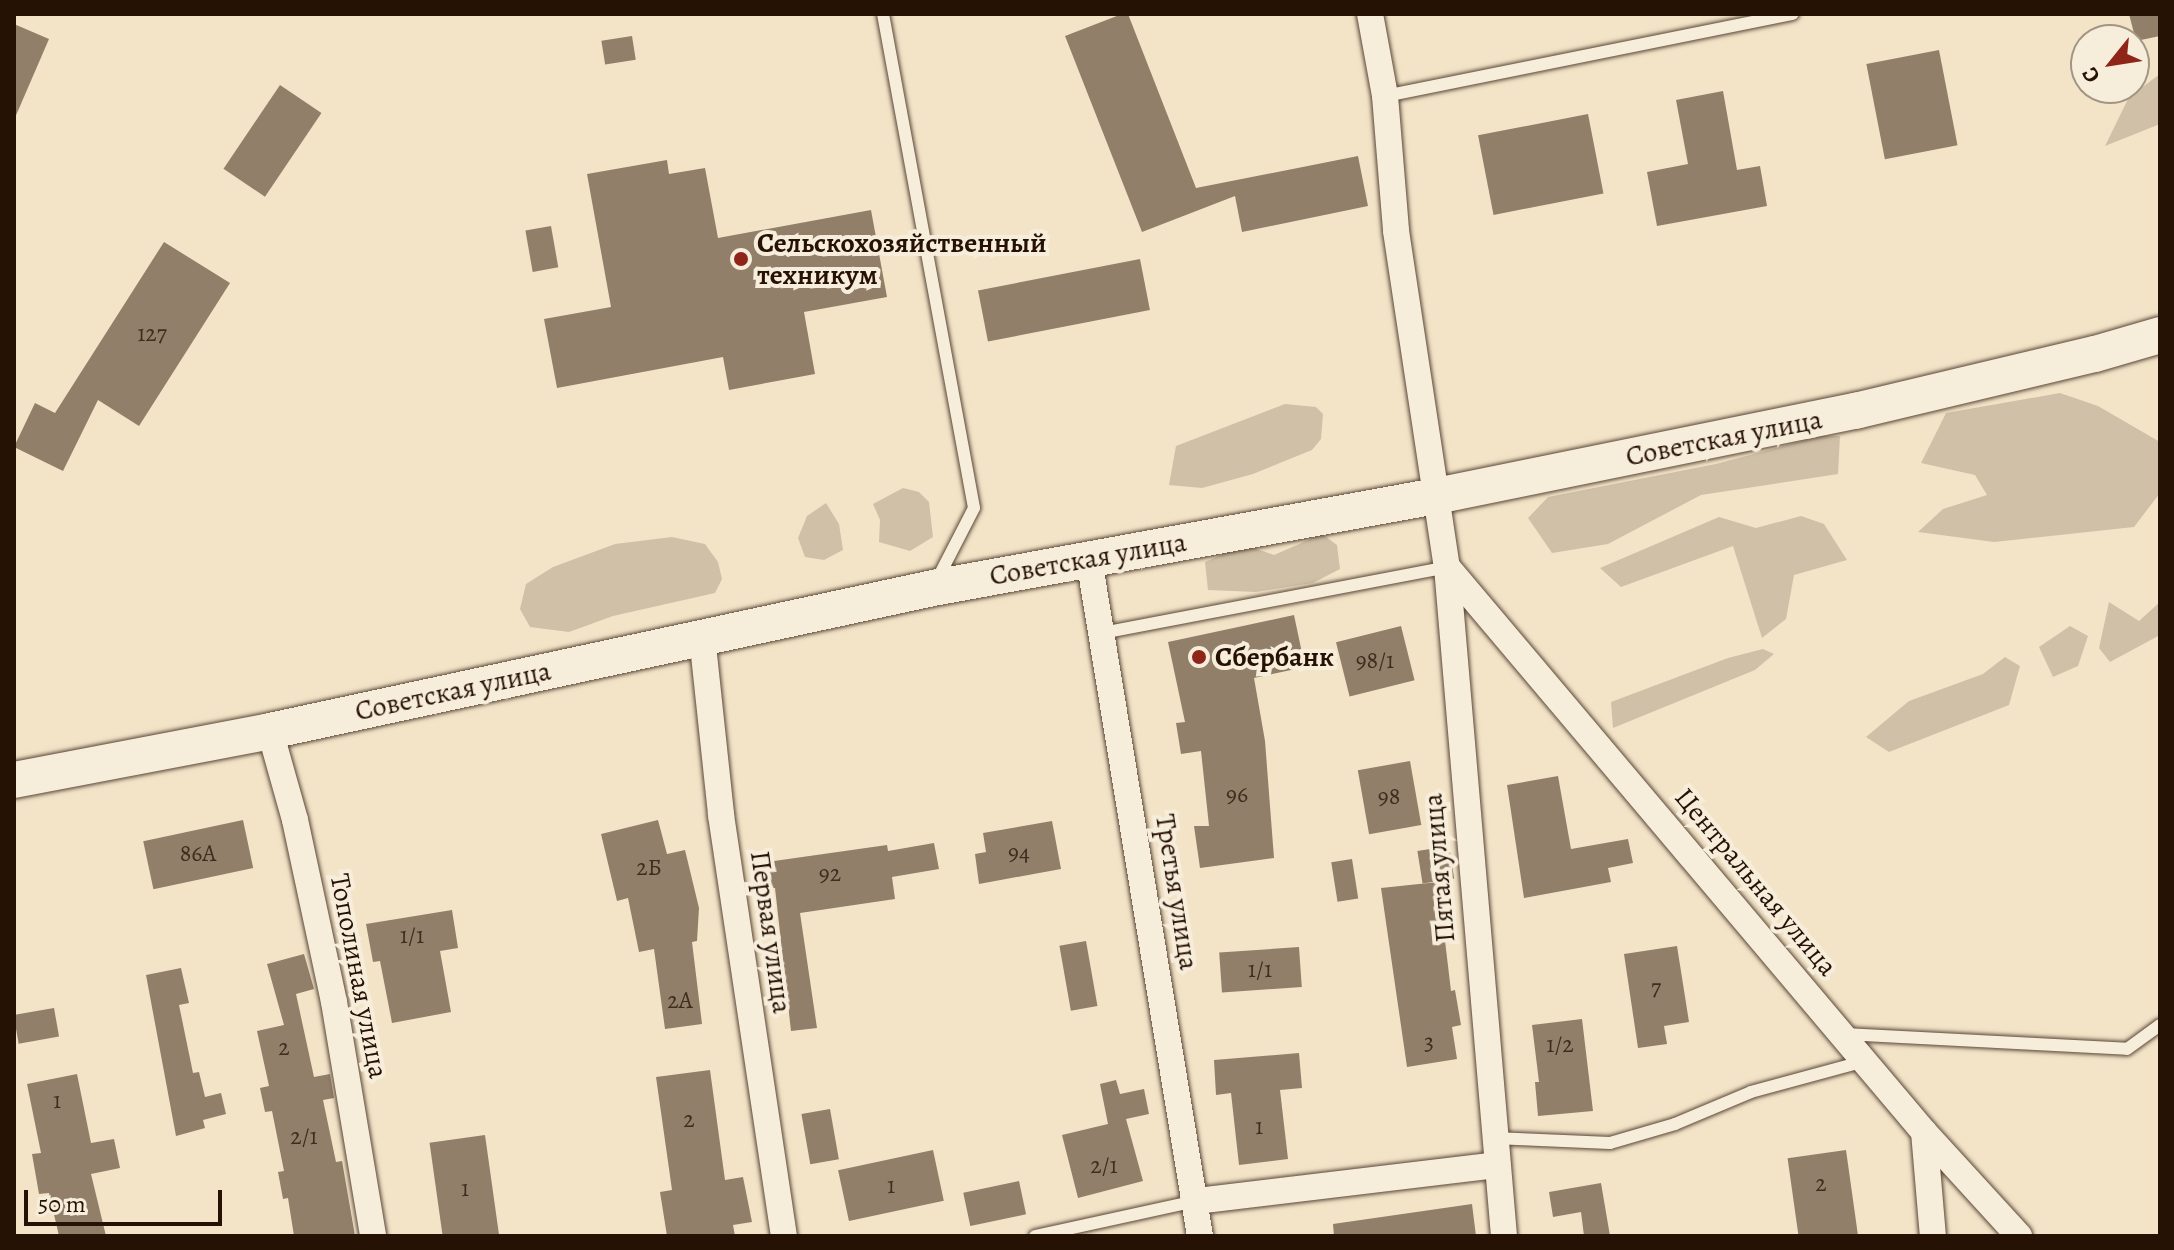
<!DOCTYPE html>
<html>
<head>
<meta charset="utf-8">
<style>
  body { margin:0 }
  #map { position:relative; width:2174px; height:1250px; overflow:hidden; background:#f3e4c8; font-family:Alegreya,serif }
  div>[style] { position:absolute }
  .green>* { inset:0; background:#d0c0a7 }
  .building>* { inset:0; background:#917f6a; transform-origin:0 0 }
  .roads { filter:drop-shadow(0 0 2px #594636) drop-shadow(0 0 2px #594636) }
  .lane>* { height:12px; margin:-6px; padding:0 6px; transform-origin:6px; border-radius:6px; background:#f7eddb }
  .street>* { height:26px; margin:-13px; padding:0 13px; transform-origin:13px; border-radius:13px; background:#f7eddb }
  .secondary>* { height:36px; margin:-18px; padding:0 18px; transform-origin:18px; border-radius:18px; background:#f7eddb }
  .dots>* { width:22px; height:22px; translate:-50% -50%; box-sizing:border-box; border:4px solid #f7eddb; border-radius:50% }
  span { translate:-50% -50%; white-space:nowrap; text-align:center; line-height:1.15; -webkit-text-stroke:8px #f7eddb; paint-order:stroke }
  .number-label { font-size:24px; color:#412c1e }
  .number-label span { -webkit-text-stroke-width:0 }
  .poi-label { font-size:28px; color:#261105; font-weight:700 }
  .left { translate:0 -50%; text-align:left }
  .street-label { font-size:28px; color:#261105 }
  .frame { position:absolute; inset:0; border:16px solid #261105; pointer-events:none }
  .north { position:absolute; left:2070px; top:24px; width:80px; height:80px; box-sizing:border-box; background:#f7eddb; border:2px solid #a39585; border-radius:50%; rotate:240deg; font-size:22px; font-weight:700; line-height:32px; text-align:center; color:#261105 }
  .north::after { content:''; display:block; margin:auto; width:28px; height:36px; background:#8f2418; clip-path:polygon(50% 0,100% 100%,50% 72%,0 100%) }
  .scale { position:absolute; left:24px; top:1190px; width:198px; height:36px; box-sizing:border-box; border:4px solid #261105; border-top:0; padding-left:10px; font-size:24px; line-height:28px; white-space:nowrap; color:#261105; -webkit-text-stroke:6px #f7eddb; paint-order:stroke }
</style>
</head>
<body>
<div id="map">
  <div class="green">
    <i style="clip-path:polygon(2160px 74px,2160px 124px,2105px 146px,2129px 97px)"></i>
    <i style="clip-path:polygon(2060px 393px,2098px 406px,2160px 442px,2160px 493px,2134px 527px,1994px 542px,1918px 532px,1943px 509px,1987px 495px,1975px 475px,1921px 463px,1946px 413px)"></i>
    <i style="clip-path:polygon(1285px 404px,1316px 407px,1323px 414px,1321px 439px,1312px 450px,1253px 474px,1202px 488px,1169px 485px,1176px 446px)"></i>
    <i style="clip-path:polygon(1821px 436px,1840px 436px,1838px 474px,1701px 495px,1608px 544px,1552px 553px,1528px 518px,1548px 497px,1716px 464px)"></i>
    <i style="clip-path:polygon(903px 488px,919px 492px,929px 502px,933px 537px,910px 551px,879px 542px,880px 520px,873px 504px)"></i>
    <i style="clip-path:polygon(826px 503px,839px 524px,843px 550px,824px 560px,805px 557px,798px 538px,807px 516px)"></i>
    <i style="clip-path:polygon(1801px 516px,1824px 524px,1847px 560px,1794px 575px,1786px 619px,1762px 638px,1733px 546px,1621px 587px,1600px 568px,1719px 517px,1756px 528px)"></i>
    <i style="clip-path:polygon(1322px 534px,1337px 545px,1340px 569px,1313px 583px,1256px 592px,1208px 590px,1205px 562px,1245px 545px,1274px 555px)"></i>
    <i style="clip-path:polygon(672px 537px,705px 544px,718px 562px,722px 579px,715px 593px,613px 616px,569px 632px,530px 627px,520px 609px,526px 584px,553px 567px,615px 544px)"></i>
    <i style="clip-path:polygon(2109px 602px,2139px 621px,2160px 602px,2160px 635px,2110px 662px,2099px 648px)"></i>
    <i style="clip-path:polygon(2070px 626px,2088px 636px,2078px 666px,2053px 677px,2039px 647px)"></i>
    <i style="clip-path:polygon(1763px 649px,1774px 654px,1755px 670px,1613px 728px,1611px 702px,1728px 658px)"></i>
    <i style="clip-path:polygon(2005px 657px,2020px 666px,2009px 705px,1889px 752px,1866px 737px,1909px 701px,1983px 674px)"></i>
  </div>
  <div class="building">
    <i style="clip-path:polygon(1122px 14px,1128px 14px,1196px 188px,1358px 156px,1368px 206px,1242px 232px,1235px 196px,1142px 232px,1065px 36px)"></i>
    <i style="clip-path:polygon(2129px 14px,2160px 14px,2160px 36px,2136px 41px)"></i>
    <i style="clip-path:polygon(14px 24px,49px 39px,14px 120px)"></i>
    <i style="left:632px;top:36px;width:24px;height:31px;rotate:81deg"></i>
    <i style="left:1939px;top:50px;width:97px;height:74px;rotate:79deg"></i>
    <i style="left:280px;top:85px;width:50px;height:101px;rotate:34deg"></i>
    <i style="clip-path:polygon(1723px 91px,1737px 170px,1760px 166px,1767px 206px,1657px 226px,1647px 172px,1688px 164px,1676px 100px)"></i>
    <i style="left:1588px;top:114px;width:81px;height:112px;rotate:79deg"></i>
    <i style="clip-path:polygon(667px 160px,669px 174px,705px 168px,718px 238px,871px 210px,887px 297px,804px 312px,815px 374px,729px 390px,723px 357px,557px 388px,544px 319px,611px 307px,587px 174px)"></i>
    <i style="left:551px;top:226px;width:42px;height:26px;rotate:80deg"></i>
    <i style="clip-path:polygon(164px 242px,230px 283px,139px 426px,98px 400px,63px 471px,14px 447px,35px 403px,55px 413px)"></i>
    <i style="left:1140px;top:259px;width:52px;height:165px;rotate:79deg"></i>
    <i style="clip-path:polygon(1294px 615px,1305px 667px,1254px 678px,1265px 741px,1274px 858px,1200px 868px,1194px 826px,1209px 826px,1201px 751px,1181px 754px,1176px 723px,1185px 722px,1168px 642px)"></i>
    <i style="left:1401px;top:626px;width:56px;height:67px;rotate:76deg"></i>
    <i style="left:1410px;top:761px;width:65px;height:53px;rotate:80deg"></i>
    <i style="clip-path:polygon(1558px 776px,1571px 849px,1628px 839px,1633px 863px,1608px 868px,1611px 882px,1524px 898px,1507px 785px)"></i>
    <i style="left:243px;top:820px;width:49px;height:102px;rotate:78deg"></i>
    <i style="clip-path:polygon(658px 820px,667px 854px,685px 850px,699px 908px,697px 941px,692px 942px,702px 1024px,665px 1029px,654px 949px,639px 952px,628px 898px,617px 901px,601px 834px)"></i>
    <i style="clip-path:polygon(1052px 821px,1061px 869px,979px 884px,975px 854px,986px 852px,983px 833px)"></i>
    <i style="clip-path:polygon(934px 843px,939px 869px,892px 877px,895px 899px,800px 913px,817px 1028px,791px 1031px,775px 888px,771px 888px,767px 862px,887px 845px,888px 851px)"></i>
    <i style="left:1449px;top:846px;width:33px;height:32px;rotate:81deg"></i>
    <i style="left:1352px;top:859px;width:40px;height:21px;rotate:81deg"></i>
    <i style="clip-path:polygon(1438px 882px,1451px 991px,1455px 990px,1461px 1025px,1452px 1027px,1457px 1059px,1407px 1067px,1381px 888px)"></i>
    <i style="clip-path:polygon(452px 910px,458px 948px,440px 951px,451px 1012px,392px 1023px,380px 961px,373px 962px,366px 924px)"></i>
    <i style="left:1086px;top:941px;width:66px;height:27px;rotate:80deg"></i>
    <i style="clip-path:polygon(1677px 946px,1689px 1022px,1664px 1026px,1667px 1044px,1638px 1048px,1624px 954px)"></i>
    <i style="left:1299px;top:947px;width:40px;height:80px;rotate:86deg"></i>
    <i style="clip-path:polygon(304px 954px,314px 989px,296px 994px,314px 1077px,330px 1074px,334px 1098px,323px 1100px,336px 1162px,342px 1161px,355px 1236px,294px 1236px,288px 1198px,283px 1199px,278px 1172px,284px 1171px,272px 1111px,265px 1112px,260px 1088px,269px 1086px,257px 1031px,284px 1025px,267px 964px)"></i>
    <i style="clip-path:polygon(181px 968px,189px 1003px,179px 1005px,193px 1073px,199px 1072px,205px 1097px,221px 1093px,226px 1114px,203px 1120px,205px 1128px,176px 1136px,146px 975px)"></i>
    <i style="left:54px;top:1008px;width:29px;height:41px;rotate:80deg"></i>
    <i style="clip-path:polygon(1582px 1019px,1593px 1111px,1538px 1116px,1535px 1082px,1539px 1082px,1532px 1025px)"></i>
    <i style="clip-path:polygon(1299px 1053px,1302px 1088px,1280px 1090px,1288px 1159px,1239px 1165px,1231px 1093px,1216px 1095px,1214px 1060px)"></i>
    <i style="clip-path:polygon(710px 1070px,725px 1180px,743px 1177px,752px 1222px,733px 1225px,735px 1236px,667px 1236px,660px 1192px,672px 1190px,656px 1077px)"></i>
    <i style="clip-path:polygon(77px 1074px,91px 1143px,114px 1139px,120px 1168px,91px 1174px,106px 1236px,59px 1236px,49px 1193px,39px 1194px,32px 1154px,41px 1153px,27px 1084px)"></i>
    <i style="clip-path:polygon(1116px 1080px,1120px 1094px,1144px 1089px,1149px 1114px,1126px 1119px,1143px 1181px,1078px 1198px,1062px 1135px,1108px 1124px,1100px 1084px)"></i>
    <i style="left:830px;top:1109px;width:51px;height:29px;rotate:80deg"></i>
    <i style="left:485px;top:1135px;width:102px;height:56px;rotate:82deg"></i>
    <i style="left:933px;top:1150px;width:52px;height:97px;rotate:78deg"></i>
    <i style="left:1846px;top:1150px;width:87px;height:59px;rotate:82deg"></i>
    <i style="left:1019px;top:1181px;width:34px;height:57px;rotate:78deg"></i>
    <i style="clip-path:polygon(1601px 1183px,1610px 1236px,1584px 1236px,1581px 1212px,1553px 1217px,1549px 1192px)"></i>
    <i style="clip-path:polygon(1472px 1204px,1476px 1236px,1334px 1236px,1333px 1224px)"></i>
  </div>
  <div class="roads">
    <div class="lane">
      <i style="left:883px;top:14px;width:502px;rotate:79.56deg"></i>
      <i style="left:974px;top:508px;width:83px;rotate:117.2deg"></i>
      <i style="left:1385px;top:96px;width:416px;rotate:-11.4deg"></i>
      <i style="left:1102px;top:633px;width:351px;rotate:-10.8deg"></i>
      <i style="left:1844px;top:1034px;width:283px;rotate:3deg"></i>
      <i style="left:2127px;top:1049px;width:41px;rotate:-36deg"></i>
      <i style="left:1494px;top:1138px;width:116px;rotate:2.5deg"></i>
      <i style="left:1610px;top:1143px;width:68px;rotate:-16.3deg"></i>
      <i style="left:1675px;top:1124px;width:82px;rotate:-22.8deg"></i>
      <i style="left:1751px;top:1092px;width:118px;rotate:-15.2deg"></i>
      <i style="left:1035px;top:1236px;width:165px;rotate:-12.3deg"></i>
    </div>
    <div class="street">
      <i style="left:1370px;top:14px;width:83px;rotate:79.6deg"></i>
      <i style="left:1385px;top:96px;width:135px;rotate:85.3deg"></i>
      <i style="left:1396px;top:231px;width:340px;rotate:81.4deg"></i>
      <i style="left:1447px;top:567px;width:671px;rotate:85.13deg"></i>
      <i style="left:1089px;top:559px;width:686px;rotate:80.69deg"></i>
      <i style="left:1447px;top:567px;width:739px;rotate:49.83deg"></i>
      <i style="left:1924px;top:1132px;width:141px;rotate:47.6deg"></i>
      <i style="left:702px;top:636px;width:180px;rotate:83.9deg"></i>
      <i style="left:721px;top:815px;width:426px;rotate:81.5deg"></i>
      <i style="left:270px;top:731px;width:92px;rotate:74.3deg"></i>
      <i style="left:295px;top:820px;width:186px;rotate:77.9deg"></i>
      <i style="left:334px;top:1002px;width:237px;rotate:80.5deg"></i>
      <i style="left:1924px;top:1132px;width:104px;rotate:85.1deg"></i>
      <i style="left:1196px;top:1201px;width:302px;rotate:-6.8deg"></i>
    </div>
    <div class="secondary">
      <i style="left:14px;top:780px;width:261px;rotate:-10.8deg"></i>
      <i style="left:270px;top:731px;width:678px;rotate:-12.17deg"></i>
      <i style="left:933px;top:588px;width:511px;rotate:-10.36deg"></i>
      <i style="left:1436px;top:496px;width:428px;rotate:-11.5deg"></i>
      <i style="left:1855px;top:411px;width:247px;rotate:-13.4deg"></i>
      <i style="left:2095px;top:354px;width:68px;rotate:-16.3deg"></i>
    </div>
  </div>
  <div class="dots">
    <i style="left:741px;top:259px;background:#8f2418"></i>
    <i style="left:1199px;top:657px;background:#8f2418"></i>
  </div>
  <div class="number-label">
    <span style="left:152px;top:334px">127</span>
    <span style="left:1375px;top:661px">98/1</span>
    <span style="left:1237px;top:795px">96</span>
    <span style="left:1389px;top:797px">98</span>
    <span style="left:1019px;top:853px">94</span>
    <span style="left:198px;top:854px">86А</span>
    <span style="left:649px;top:868px">2Б</span>
    <span style="left:830px;top:874px">92</span>
    <span style="left:412px;top:936px">1/1</span>
    <span style="left:1260px;top:970px">1/1</span>
    <span style="left:1656px;top:988px">7</span>
    <span style="left:680px;top:1001px">2А</span>
    <span style="left:1429px;top:1043px">3</span>
    <span style="left:1560px;top:1045px">1/2</span>
    <span style="left:284px;top:1048px">2</span>
    <span style="left:57px;top:1101px">1</span>
    <span style="left:689px;top:1120px">2</span>
    <span style="left:1259px;top:1127px">1</span>
    <span style="left:304px;top:1137px">2/1</span>
    <span style="left:1104px;top:1166px">2/1</span>
    <span style="left:1821px;top:1184px">2</span>
    <span style="left:891px;top:1186px">1</span>
    <span style="left:465px;top:1189px">1</span>
  </div>
  <div class="poi-label">
    <span class="left" style="left:757px;top:259px">Сельскохозяйственный<br>техникум</span>
    <span class="left" style="left:1215px;top:657px">Сбербанк</span>
  </div>
  <div class="street-label">
    <span style="left:1724px;top:438px;rotate:-11deg">Советская улица</span>
    <span style="left:1088px;top:559px;rotate:-10deg">Советская улица</span>
    <span style="left:453px;top:691px;rotate:-12deg">Советская улица</span>
    <span style="left:1439px;top:868px;rotate:-95deg">Пятая улица</span>
    <span style="left:1756px;top:882px;rotate:50deg">Центральная улица</span>
    <span style="left:1177px;top:892px;rotate:81deg">Третья улица</span>
    <span style="left:771px;top:932px;rotate:82deg">Первая улица</span>
    <span style="left:359px;top:976px;rotate:79deg">Тополиная улица</span>
  </div>
  <div class="frame"></div>
  <div class="north">С</div>
  <div class="scale">50 m</div>
</div>
</body>
</html>
